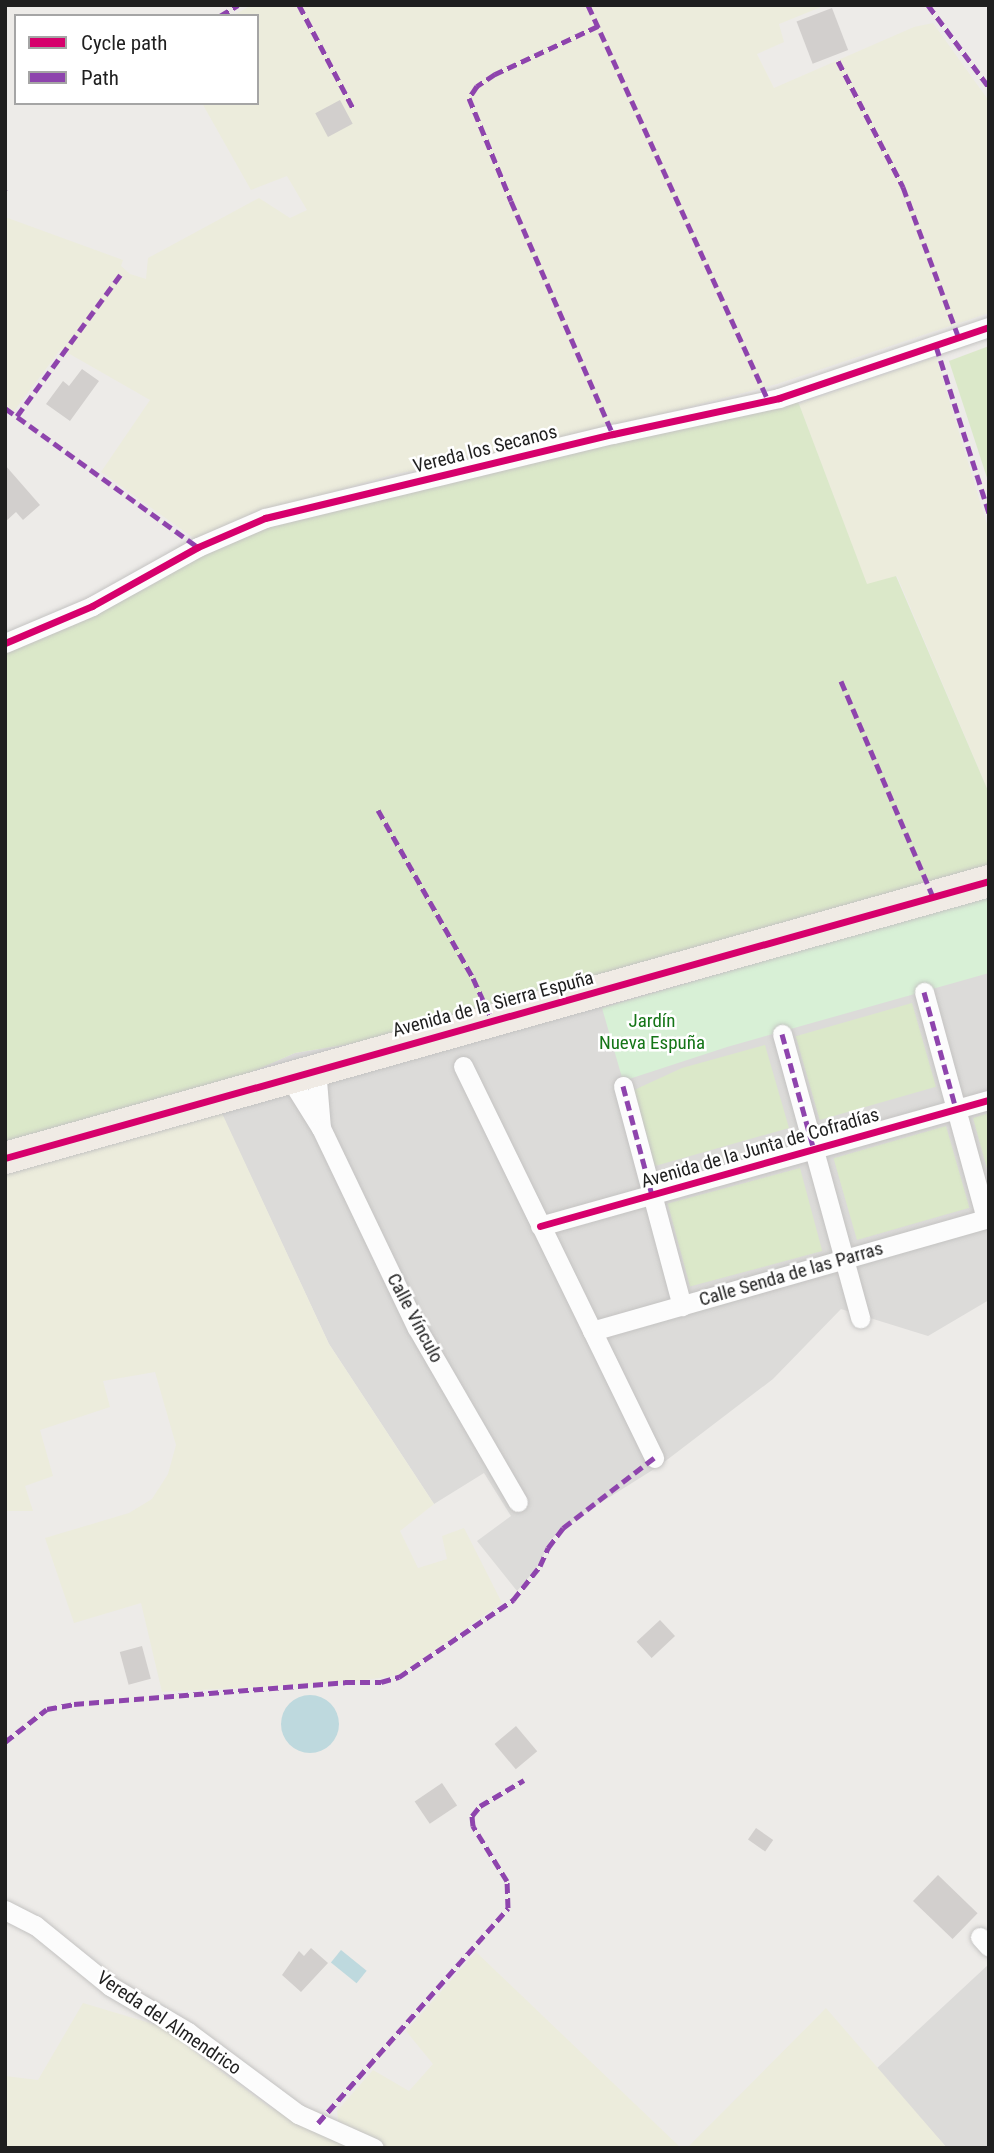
<!DOCTYPE html>
<html>
<head>
<meta charset="utf-8">
<style>
  body { margin:0 }
  #map { position:relative; width:994px; height:2153px; overflow:hidden; background:#edebe8; font-family:"Roboto Condensed",sans-serif }
  div>[style] { position:absolute }
  .residential>* { inset:0; background:#dcdbd9 }
  .farmland>* { inset:0; background:#ececdc }
  .grass>* { inset:0; background:#dbe8c9; transform-origin:0 0 }
  .park>* { inset:0; background:#d8f0d6 }
  .water>* { inset:0; background:#bed9de; transform-origin:0 0 }
  .round { border-radius:50% }
  .building>* { inset:0; background:#d2cfcd; transform-origin:0 0 }
  .roads { filter:drop-shadow(0 0 2px #c4c3c2) drop-shadow(0 0 2px #c4c3c2) }
  .street>* { height:19px; margin:-9.5px; padding:0 9.5px; transform-origin:9.5px; border-radius:9.5px; background:#fcfcfc }
  .primary>* { height:32px; margin:-16px; padding:0 16px; transform-origin:16px; border-radius:16px; background:#f0ebe5 }
  .quiet>* { height:5px; margin-top:-2.5px; transform-origin:0; background:repeating-linear-gradient(90deg,#8e44ad 0 10px,transparent 0 15px) }
  .cycleway>* { height:7px; margin:-3.5px; padding:0 3.5px; transform-origin:3.5px; border-radius:3.5px; background:#d6006c }
  span { translate:-50% -50%; white-space:nowrap; text-align:center; line-height:1.15; -webkit-text-stroke:5px #fff; paint-order:stroke }
  .street-label { font-size:19px; color:#1f1f1f }
  .park-label { font-size:19px; color:#157517 }
  .frame { position:absolute; inset:0; border:7px solid #1f1f1f; pointer-events:none }
  .legend { position:absolute; left:14px; top:14px; width:245px; height:91px; box-sizing:border-box; background:#fff; border:2px solid #a5a5a5; margin:0; padding:9px 12px; list-style:none; font-size:21px; color:#1f1f1f }
  .legend li { display:flex; align-items:center; gap:14px; height:35px }
  .legend b { width:35px; border:2px solid #a5a5a5 }
</style>
</head>
<body>
<div id="map">
  <div class="residential">
    <i style="clip-path:polygon(989px 870px,989px 1300px,928px 1336px,841px 1309px,773px 1379px,659px 1466px,581px 1515px,550px 1540px,540px 1564px,517px 1591px,477px 1541px,511px 1516px,484px 1473px,434px 1504px,329px 1344px,210px 1089px,295px 1053px,404px 1035px)"></i>
    <i style="clip-path:polygon(989px 1964px,989px 2148px,947px 2148px,876px 2069px)"></i>
  </div>
  <div class="farmland">
    <i style="clip-path:polygon(252px 5px,826px 5px,779px 24px,784px 42px,757px 54px,774px 88px,914px 27px,933px 23px,989px 101px,989px 313px,777px 384px,612px 427px,464px 462px,395px 474px,277px 508px,195px 539px,101px 472px,150px 400px,61px 349px,14px 411px,5px 405px,5px 217px,123px 260px,121px 266px,130px 274px,146px 279px,148px 258px,259px 198px,290px 218px,307px 210px,287px 176px,251px 190px,202px 103px,257px 103px,257px 16px,232px 16px)"></i>
    <i style="clip-path:polygon(936px 357px,989px 531px,989px 793px,897px 576px,867px 585px,799px 404px)"></i>
    <i style="clip-path:polygon(220px 1109px,329px 1344px,434px 1504px,400px 1531px,418px 1568px,447px 1559px,442px 1536px,464px 1528px,502px 1603px,399px 1675px,352px 1682px,162px 1692px,141px 1603px,74px 1623px,45px 1538px,129px 1513px,152px 1499px,168px 1474px,176px 1445px,155px 1372px,103px 1381px,110px 1407px,40px 1430px,53px 1476px,25px 1486px,33px 1511px,5px 1511px,5px 1171px)"></i>
    <i style="clip-path:polygon(476px 1952px,681px 2148px,385px 2148px,338px 2121px,337px 2111px,373px 2070px,409px 2091px,433px 2064px,406px 2031px)"></i>
    <i style="clip-path:polygon(83px 2003px,160px 2026px,271px 2108px,285px 2113px,307px 2129px,353px 2142px,349px 2148px,5px 2148px,5px 2076px,38px 2080px)"></i>
    <i style="clip-path:polygon(826px 2008px,947px 2148px,687px 2148px)"></i>
  </div>
  <div class="grass">
    <i style="clip-path:polygon(989px 346px,989px 484px,949px 361px)"></i>
    <i style="clip-path:polygon(794px 399px,799px 404px,867px 584px,896px 576px,989px 793px,989px 870px,404px 1035px,295px 1053px,224px 1084px,5px 1145px,5px 651px,145px 589px,222px 543px,273px 524px)"></i>
    <i style="left:912px;top:1003px;width:87px;height:121px;rotate:74deg"></i>
    <i style="clip-path:polygon(765px 1045px,789px 1128px,655px 1166px,634px 1090px,682px 1068px)"></i>
    <i style="clip-path:polygon(989px 1113px,989px 1176px,973px 1118px)"></i>
    <i style="left:946px;top:1126px;width:85px;height:117px;rotate:74deg"></i>
    <i style="left:800px;top:1168px;width:86px;height:137px;rotate:75deg"></i>
  </div>
  <div class="park">
    <i style="clip-path:polygon(989px 895px,989px 973px,727px 1047px,623px 1081px,602px 1008px)"></i>
  </div>
  <div class="water">
    <i class="round" style="left:281px;top:1695px;width:58px;height:58px"></i>
    <i style="left:341px;top:1950px;width:33px;height:16px;rotate:39deg"></i>
  </div>
  <div class="building">
    <i style="left:832px;top:8px;width:45px;height:38px;rotate:69deg"></i>
    <i style="left:340px;top:100px;width:27px;height:28px;rotate:62deg"></i>
    <i style="clip-path:polygon(82px 369px,99px 381px,70px 421px,46px 404px,63px 381px,69px 386px)"></i>
    <i style="clip-path:polygon(5px 465px,40px 505px,23px 520px,16px 512px,5px 522px)"></i>
    <i style="left:660px;top:1620px;width:22px;height:32px;rotate:47deg"></i>
    <i style="left:142px;top:1646px;width:34px;height:23px;rotate:75deg"></i>
    <i style="left:516px;top:1726px;width:33px;height:28px;rotate:50deg"></i>
    <i style="left:442px;top:1783px;width:27px;height:33px;rotate:56deg"></i>
    <i style="left:756px;top:1828px;width:21px;height:14px;rotate:35deg"></i>
    <i style="left:938px;top:1875px;width:55px;height:36px;rotate:44deg"></i>
    <i style="clip-path:polygon(311px 1948px,328px 1963px,301px 1992px,282px 1975px,299px 1951px,304px 1956px)"></i>
  </div>
  <div class="roads">
    <div class="street">
      <i style="left:5px;top:643px;width:95px;rotate:-23deg"></i>
      <i style="left:92px;top:606px;width:121px;rotate:-29.1deg"></i>
      <i style="left:198px;top:547px;width:73px;rotate:-23.4deg"></i>
      <i style="left:265px;top:518px;width:358px;rotate:-13.6deg"></i>
      <i style="left:613px;top:434px;width:170px;rotate:-12.2deg"></i>
      <i style="left:779px;top:398px;width:222px;rotate:-18.7deg"></i>
      <i style="left:924px;top:992px;width:235px;rotate:74.7deg"></i>
      <i style="left:782px;top:1034px;width:295px;rotate:74.6deg"></i>
      <i style="left:463px;top:1066px;width:436px;rotate:64deg"></i>
      <i style="left:289px;top:1077px;width:60px;rotate:57.9deg"></i>
      <i style="left:321px;top:1128px;width:59px;rotate:-94.8deg"></i>
      <i style="left:623px;top:1086px;width:228px;rotate:75deg"></i>
      <i style="left:321px;top:1128px;width:222px;rotate:64.4deg"></i>
      <i style="left:417px;top:1328px;width:201px;rotate:59.9deg"></i>
      <i style="left:540px;top:1226px;width:466px;rotate:-15.7deg"></i>
      <i style="left:592px;top:1331px;width:413px;rotate:-15.9deg"></i>
      <i style="left:5px;top:1910px;width:34px;rotate:27deg"></i>
      <i style="left:35px;top:1925px;width:97px;rotate:39.1deg"></i>
      <i style="left:110px;top:1986px;width:91px;rotate:30.5deg"></i>
      <i style="left:188px;top:2032px;width:137px;rotate:36.7deg"></i>
      <i style="left:298px;top:2114px;width:83px;rotate:24.1deg"></i>
      <i style="left:980px;top:1937px;width:13px;rotate:48deg"></i>
    </div>
    <div class="primary">
      <i style="left:5px;top:1158px;width:1022px;rotate:-15.72deg"></i>
    </div>
  </div>
  <div class="quiet">
    <i style="left:299px;top:5px;width:119px;rotate:62.4deg"></i>
    <i style="left:588px;top:5px;width:434px;rotate:65.5deg"></i>
    <i style="left:928px;top:5px;width:102px;rotate:53.4deg"></i>
    <i style="left:220px;top:16px;width:21px;rotate:-31deg"></i>
    <i style="left:598px;top:26px;width:114px;rotate:155deg"></i>
    <i style="left:495px;top:74px;width:22px;rotate:146deg"></i>
    <i style="left:477px;top:86px;width:14px;rotate:124deg"></i>
    <i style="left:469px;top:98px;width:111px;rotate:67.8deg"></i>
    <i style="left:511px;top:201px;width:254px;rotate:66.4deg"></i>
    <i style="left:838px;top:61px;width:142px;rotate:62.7deg"></i>
    <i style="left:903px;top:187px;width:161px;rotate:69.7deg"></i>
    <i style="left:5px;top:191px;width:1px;rotate:45deg"></i>
    <i style="left:936px;top:346px;width:175px;rotate:72.4deg"></i>
    <i style="left:5px;top:408px;width:238px;rotate:35.8deg"></i>
    <i style="left:17px;top:416px;width:180px;rotate:-53.8deg"></i>
    <i style="left:841px;top:681px;width:235px;rotate:66.9deg"></i>
    <i style="left:378px;top:810px;width:193px;rotate:60.5deg"></i>
    <i style="left:473px;top:978px;width:46px;rotate:65.7deg"></i>
    <i style="left:924px;top:992px;width:121px;rotate:74.7deg"></i>
    <i style="left:782px;top:1034px;width:120px;rotate:74.6deg"></i>
    <i style="left:623px;top:1086px;width:113px;rotate:75.1deg"></i>
    <i style="left:5px;top:1742px;width:53px;rotate:-38.2deg"></i>
    <i style="left:47px;top:1709px;width:27px;rotate:-10deg"></i>
    <i style="left:74px;top:1704px;width:272px;rotate:-4.6deg"></i>
    <i style="left:345px;top:1682px;width:36px"></i>
    <i style="left:381px;top:1682px;width:19px;rotate:-16deg"></i>
    <i style="left:399px;top:1677px;width:138px;rotate:-34deg"></i>
    <i style="left:513px;top:1600px;width:43px;rotate:-51.5deg"></i>
    <i style="left:540px;top:1566px;width:20px;rotate:-66deg"></i>
    <i style="left:548px;top:1548px;width:25px;rotate:-53deg"></i>
    <i style="left:563px;top:1528px;width:115px;rotate:-37.6deg"></i>
    <i style="left:318px;top:2123px;width:287px;rotate:-48.5deg"></i>
    <i style="left:508px;top:1908px;width:27px;rotate:-92deg"></i>
    <i style="left:507px;top:1881px;width:65px;rotate:-121.7deg"></i>
    <i style="left:473px;top:1826px;width:10px;rotate:-96deg"></i>
    <i style="left:472px;top:1816px;width:13px;rotate:-51deg"></i>
    <i style="left:480px;top:1806px;width:51px;rotate:-30.6deg"></i>
  </div>
  <div class="cycleway">
    <i style="left:5px;top:643px;width:95px;rotate:-23deg"></i>
    <i style="left:92px;top:606px;width:121px;rotate:-29.1deg"></i>
    <i style="left:198px;top:547px;width:73px;rotate:-23.4deg"></i>
    <i style="left:265px;top:518px;width:358px;rotate:-13.6deg"></i>
    <i style="left:613px;top:434px;width:170px;rotate:-12.2deg"></i>
    <i style="left:779px;top:398px;width:222px;rotate:-18.7deg"></i>
    <i style="left:5px;top:1158px;width:1022px;rotate:-15.72deg"></i>
    <i style="left:540px;top:1226px;width:466px;rotate:-15.7deg"></i>
  </div>
  <div class="street-label">
    <span style="left:485px;top:449px;rotate:-14deg">Vereda los Secanos</span>
    <span style="left:493px;top:1004px;rotate:-15deg">Avenida de la Sierra Espuña</span>
    <span style="left:760px;top:1148px;rotate:-16deg">Avenida de la Junta de Cofradías</span>
    <span style="left:791px;top:1274px;rotate:-16deg">Calle Senda de las Parras</span>
    <span style="left:415px;top:1318px;rotate:62deg">Calle Vínculo</span>
    <span style="left:169px;top:2023px;rotate:34deg">Vereda del Almendrico</span>
  </div>
  <div class="park-label">
    <span style="left:652px;top:1032px">Jardín<br>Nueva Espuña</span>
  </div>
  <div class="frame"></div>
  <ul class="legend">
  <li><b style="height:9px;background:#d6006c"></b>Cycle path</li>
  <li><b style="height:9px;background:#8e44ad"></b>Path</li>
  </ul>
</div>
</body>
</html>
